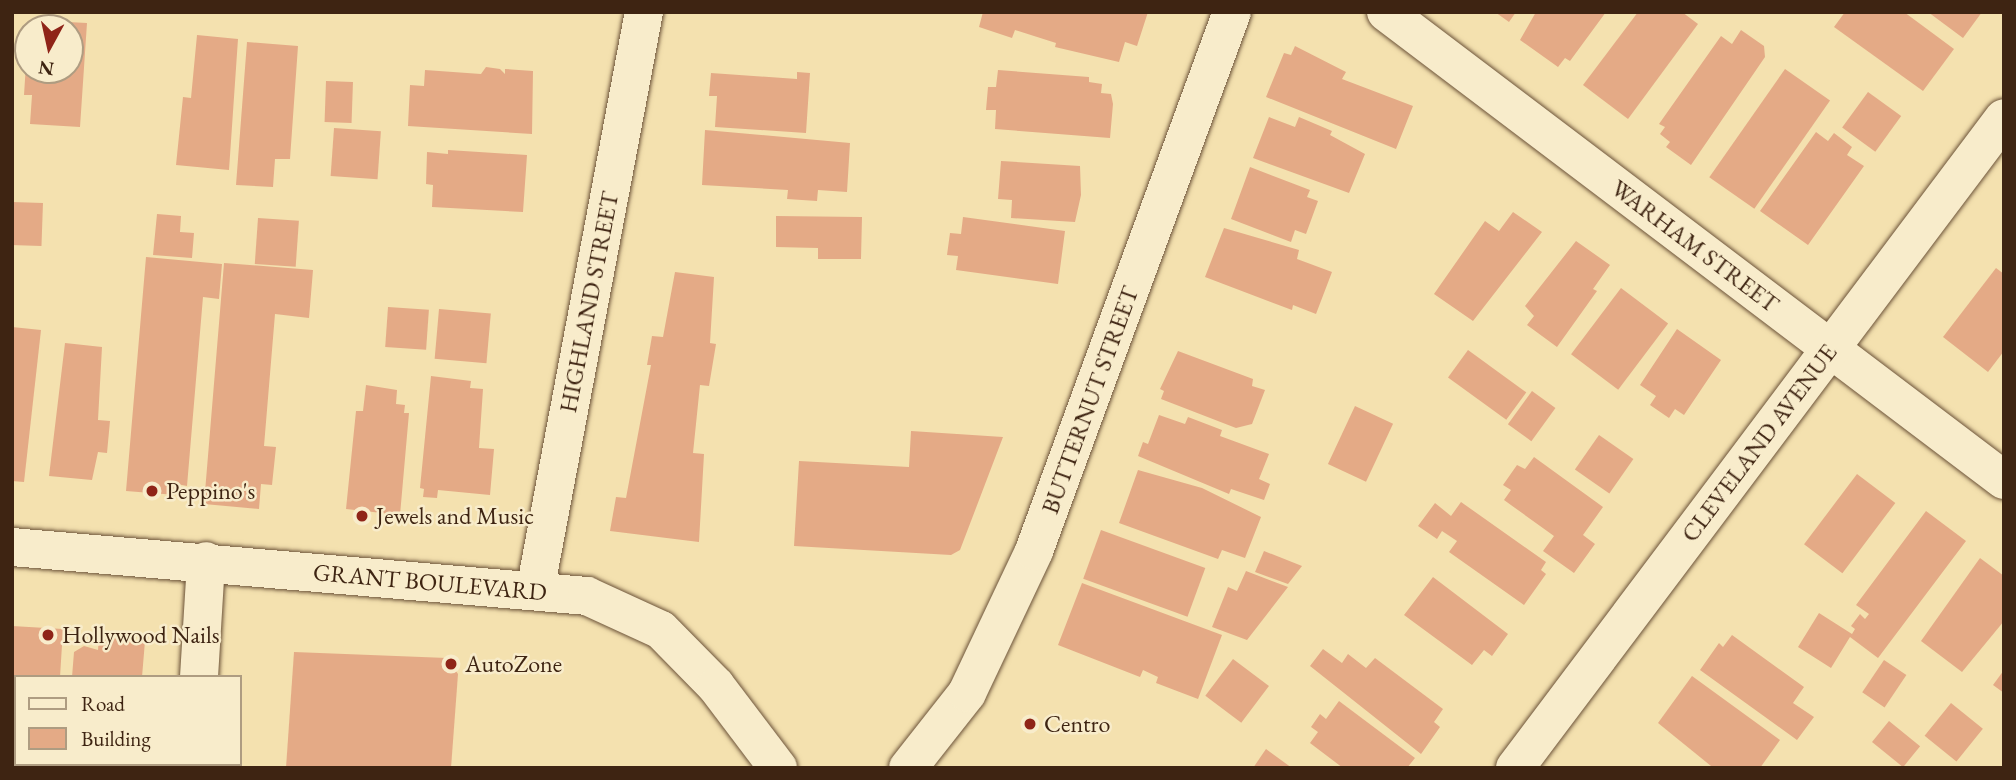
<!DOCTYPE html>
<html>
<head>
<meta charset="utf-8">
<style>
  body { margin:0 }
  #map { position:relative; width:2016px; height:780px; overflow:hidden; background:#f4e1af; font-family:"EB Garamond",serif }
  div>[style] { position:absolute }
  .building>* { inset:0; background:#e4aa86; transform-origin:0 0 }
  .roads { filter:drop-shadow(0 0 2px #6c5339) drop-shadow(0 0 2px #6c5339) }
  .street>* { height:38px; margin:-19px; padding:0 19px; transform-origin:19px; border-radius:19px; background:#f8eccb }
  .secondary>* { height:38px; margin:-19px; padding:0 19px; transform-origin:19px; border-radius:19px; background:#f8eccb }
  .dots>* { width:19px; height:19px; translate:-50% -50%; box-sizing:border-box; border:4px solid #f8eccb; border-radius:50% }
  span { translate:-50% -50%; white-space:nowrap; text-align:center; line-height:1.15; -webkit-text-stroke:5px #f8eccb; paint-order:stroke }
  .street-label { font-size:24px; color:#3e2412 }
  .poi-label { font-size:24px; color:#3e2412 }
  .left { translate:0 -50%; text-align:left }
  .frame { position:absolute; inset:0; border:14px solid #3e2412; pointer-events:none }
  .legend { position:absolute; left:14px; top:675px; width:228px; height:91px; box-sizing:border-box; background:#f8eccb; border:2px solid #ae9c81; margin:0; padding:9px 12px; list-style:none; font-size:21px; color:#3e2412 }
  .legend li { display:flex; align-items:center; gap:14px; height:35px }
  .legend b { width:35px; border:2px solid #ae9c81 }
  .north { position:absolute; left:14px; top:14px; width:70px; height:70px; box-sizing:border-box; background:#f8eccb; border:2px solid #ae9c81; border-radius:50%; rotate:188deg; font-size:19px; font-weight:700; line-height:28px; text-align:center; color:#3e2412 }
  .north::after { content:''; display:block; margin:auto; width:24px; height:32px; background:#8f2418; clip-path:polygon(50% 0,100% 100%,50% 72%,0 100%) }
</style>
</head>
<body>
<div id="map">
  <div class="building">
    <i style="clip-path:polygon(983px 12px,1148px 12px,1137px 46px,1125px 42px,1119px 62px,1055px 47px,1056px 43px,1015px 30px,1012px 38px,979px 27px)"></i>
    <i style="clip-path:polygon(1495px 12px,1516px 12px,1509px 22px)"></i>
    <i style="clip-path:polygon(1536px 12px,1606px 12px,1570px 61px,1565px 58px,1558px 67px,1520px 40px)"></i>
    <i style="clip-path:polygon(1638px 12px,1682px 12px,1698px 24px,1628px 119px,1583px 85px)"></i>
    <i style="clip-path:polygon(1845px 12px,1904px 12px,1954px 49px,1923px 91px,1834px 27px)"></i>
    <i style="clip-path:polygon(1928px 12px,1982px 12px,1963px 38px)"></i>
    <i style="clip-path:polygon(29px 20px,87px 23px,80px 127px,30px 124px,32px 95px,24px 95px,26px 64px,28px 70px,70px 70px,70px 28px,28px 28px)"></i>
    <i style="clip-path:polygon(1741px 30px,1764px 46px,1765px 57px,1691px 165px,1666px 147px,1670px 142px,1660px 134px,1665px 127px,1659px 124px,1721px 36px,1732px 44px)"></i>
    <i style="clip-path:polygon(197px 35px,238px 39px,229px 170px,176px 165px,183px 97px,191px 98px)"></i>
    <i style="clip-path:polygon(247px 42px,298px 46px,290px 159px,275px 159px,273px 187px,236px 185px)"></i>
    <i style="clip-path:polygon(1295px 46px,1346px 72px,1342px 79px,1413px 106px,1396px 149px,1266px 97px,1284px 53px,1291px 55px)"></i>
    <i style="clip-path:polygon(486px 67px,500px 69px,505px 74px,505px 69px,533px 71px,532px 134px,408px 126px,410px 85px,424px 86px,425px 70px,481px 74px)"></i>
    <i style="left:1785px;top:69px;width:55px;height:132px;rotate:35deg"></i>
    <i style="clip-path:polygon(998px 70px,1089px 77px,1089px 82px,1102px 84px,1101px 93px,1111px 94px,1113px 104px,1110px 138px,995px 129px,996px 110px,986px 110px,988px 87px,996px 87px)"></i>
    <i style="clip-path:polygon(797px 72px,810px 73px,806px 133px,715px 127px,717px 96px,709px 96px,711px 73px,797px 79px)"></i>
    <i style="left:326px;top:81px;width:27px;height:41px;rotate:2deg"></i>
    <i style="left:1868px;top:92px;width:41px;height:44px;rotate:36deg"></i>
    <i style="clip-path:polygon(1269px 117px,1295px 127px,1299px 117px,1332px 131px,1330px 135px,1365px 154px,1349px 193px,1253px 158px)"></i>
    <i style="left:334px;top:128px;width:47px;height:48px;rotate:4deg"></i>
    <i style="clip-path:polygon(705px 130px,850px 143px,847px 192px,818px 190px,817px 201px,787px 199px,788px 190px,702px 185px)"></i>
    <i style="clip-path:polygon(1816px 132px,1828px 141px,1834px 133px,1852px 147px,1847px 155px,1864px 166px,1808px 245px,1760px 211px)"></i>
    <i style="clip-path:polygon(448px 150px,527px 155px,523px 212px,432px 207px,433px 185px,426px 184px,427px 152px,448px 154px)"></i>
    <i style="clip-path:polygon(1001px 161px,1080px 166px,1081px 195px,1075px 222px,1011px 218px,1012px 200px,998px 199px)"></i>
    <i style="clip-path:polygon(1250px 167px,1310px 190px,1307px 197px,1318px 201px,1306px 234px,1295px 230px,1291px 242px,1231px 219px)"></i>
    <i style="left:12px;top:202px;width:31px;height:43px;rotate:2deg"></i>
    <i style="clip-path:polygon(1513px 212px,1542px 232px,1473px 321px,1434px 294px,1485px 221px,1499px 231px)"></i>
    <i style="clip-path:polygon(157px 214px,181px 216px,180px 232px,194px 233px,192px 258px,153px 255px)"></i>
    <i style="clip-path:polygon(776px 216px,862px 217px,861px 259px,818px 259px,818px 248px,776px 247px)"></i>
    <i style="clip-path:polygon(963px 217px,1065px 231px,1058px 284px,956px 270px,958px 256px,947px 255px,950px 233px,961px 234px)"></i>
    <i style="left:258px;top:218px;width:41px;height:46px;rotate:4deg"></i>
    <i style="clip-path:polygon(1224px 228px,1299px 250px,1297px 259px,1332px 272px,1316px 314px,1293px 305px,1292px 310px,1205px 277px)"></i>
    <i style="clip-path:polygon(1576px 241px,1610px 265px,1593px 289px,1597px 291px,1557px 347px,1527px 325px,1534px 316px,1525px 306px)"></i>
    <i style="clip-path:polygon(146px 257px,222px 264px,219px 299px,203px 297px,187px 486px,177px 484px,176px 495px,126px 491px)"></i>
    <i style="clip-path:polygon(224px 263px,313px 270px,309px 318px,275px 314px,264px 446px,276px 447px,272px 485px,261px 484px,259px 509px,204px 504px)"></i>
    <i style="clip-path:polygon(1996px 268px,2004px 274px,2004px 351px,1988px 372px,1943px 337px)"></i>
    <i style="clip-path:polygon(675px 272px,714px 277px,710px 343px,716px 344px,709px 386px,700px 385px,693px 453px,704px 454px,699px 542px,610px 531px,616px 497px,626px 498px,651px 365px,647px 365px,652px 336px,663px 337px)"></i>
    <i style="left:1621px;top:288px;width:59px;height:83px;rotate:37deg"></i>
    <i style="left:388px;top:307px;width:41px;height:40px;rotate:4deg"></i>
    <i style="left:439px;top:309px;width:52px;height:50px;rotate:5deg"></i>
    <i style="clip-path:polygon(12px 327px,41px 330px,24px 482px,12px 481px)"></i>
    <i style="clip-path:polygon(1677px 329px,1721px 360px,1684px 415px,1675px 409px,1669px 418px,1650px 405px,1656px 396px,1640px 385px)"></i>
    <i style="clip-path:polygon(65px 343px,102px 347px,98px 420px,110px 421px,107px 453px,98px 452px,92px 480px,49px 476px)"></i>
    <i style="left:1468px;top:350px;width:72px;height:34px;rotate:36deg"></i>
    <i style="clip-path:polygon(1178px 351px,1253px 379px,1252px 386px,1265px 390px,1252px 424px,1236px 428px,1161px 399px,1164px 391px,1160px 389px)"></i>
    <i style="clip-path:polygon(431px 376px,471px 381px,470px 388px,483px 389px,479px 448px,494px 449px,490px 495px,438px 490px,437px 498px,423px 497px,424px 489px,420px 488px)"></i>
    <i style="clip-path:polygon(366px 385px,397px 390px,396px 404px,405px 405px,404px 413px,409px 413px,400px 515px,346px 509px,356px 411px,363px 411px)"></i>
    <i style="left:1532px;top:391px;width:29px;height:41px;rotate:36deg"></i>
    <i style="left:1355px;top:406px;width:42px;height:64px;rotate:25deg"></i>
    <i style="clip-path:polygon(1159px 415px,1185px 424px,1188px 417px,1222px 430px,1220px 436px,1269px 454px,1259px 479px,1270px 484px,1264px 500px,1231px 489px,1229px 494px,1138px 456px,1143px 442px,1148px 444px)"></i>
    <i style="clip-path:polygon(911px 431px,1003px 437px,960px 550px,951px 555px,794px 546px,799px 461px,909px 467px)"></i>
    <i style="left:1599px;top:435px;width:42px;height:42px;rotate:35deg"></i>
    <i style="clip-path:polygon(1534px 457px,1603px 507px,1583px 535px,1595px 544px,1574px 573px,1543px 551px,1554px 536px,1504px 500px,1511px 490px,1503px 485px,1517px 465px,1525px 469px)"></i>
    <i style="clip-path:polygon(1138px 470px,1202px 488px,1261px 517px,1245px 558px,1222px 550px,1218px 559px,1119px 523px)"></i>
    <i style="left:1857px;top:474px;width:48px;height:88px;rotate:37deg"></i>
    <i style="clip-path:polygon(1461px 502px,1546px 562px,1541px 570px,1546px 574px,1524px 605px,1449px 552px,1457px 541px,1442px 531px,1437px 539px,1418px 526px,1435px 503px,1451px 516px)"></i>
    <i style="clip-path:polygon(1926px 511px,1966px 541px,1878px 658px,1850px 637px,1831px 668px,1798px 647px,1819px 613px,1852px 634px,1855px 629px,1851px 626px,1860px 614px,1865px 619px,1869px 614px,1856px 605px)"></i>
    <i style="left:1101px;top:530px;width:111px;height:52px;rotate:20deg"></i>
    <i style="clip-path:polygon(1264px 551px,1302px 566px,1288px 584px,1255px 572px)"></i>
    <i style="clip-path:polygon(1980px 558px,2004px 576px,2004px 621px,1962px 672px,1921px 641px)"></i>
    <i style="clip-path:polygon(1246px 571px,1288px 587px,1247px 640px,1212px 627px,1228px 587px,1237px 591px)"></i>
    <i style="clip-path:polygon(1433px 577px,1508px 634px,1492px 656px,1484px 650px,1472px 665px,1404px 615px)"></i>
    <i style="clip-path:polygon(1082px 583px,1222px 635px,1198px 699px,1156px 683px,1158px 677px,1143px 670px,1140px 677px,1058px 645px)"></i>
    <i style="clip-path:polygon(12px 626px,63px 629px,60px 677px,16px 677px,16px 734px)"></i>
    <i style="clip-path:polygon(1732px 635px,1804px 687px,1793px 703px,1814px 717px,1797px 740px,1700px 670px,1719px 643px,1723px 647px)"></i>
    <i style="clip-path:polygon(99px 637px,145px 641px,142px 677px,72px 677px,74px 652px,84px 646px,98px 650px)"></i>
    <i style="clip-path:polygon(1323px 649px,1342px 663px,1348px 654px,1366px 668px,1375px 658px,1443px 709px,1434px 722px,1440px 727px,1421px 754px,1310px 666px)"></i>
    <i style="clip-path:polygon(294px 652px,447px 658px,458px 674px,451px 768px,286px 768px)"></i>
    <i style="left:1233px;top:659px;width:45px;height:46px;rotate:37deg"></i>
    <i style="left:1884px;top:660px;width:27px;height:39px;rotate:34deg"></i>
    <i style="clip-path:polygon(2004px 670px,2004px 693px,1993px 685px)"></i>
    <i style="clip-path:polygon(1692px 676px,1780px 740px,1760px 768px,1711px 766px,1658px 723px)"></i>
    <i style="clip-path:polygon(1339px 701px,1415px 758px,1407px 768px,1343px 768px,1310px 743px,1318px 732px,1311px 727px,1320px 714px,1326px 719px)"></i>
    <i style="left:1951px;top:703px;width:41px;height:42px;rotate:39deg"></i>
    <i style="left:1889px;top:721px;width:40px;height:27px;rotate:39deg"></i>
    <i style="clip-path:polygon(1266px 749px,1292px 768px,1253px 768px)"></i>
  </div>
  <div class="roads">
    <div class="street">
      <i style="left:1386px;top:12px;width:775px;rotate:37.14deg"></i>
      <i style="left:535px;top:591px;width:589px;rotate:-79.34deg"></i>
      <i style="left:199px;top:677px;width:116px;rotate:-86.5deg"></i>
      <i style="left:194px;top:768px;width:4px;rotate:-90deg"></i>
      <i style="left:1515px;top:768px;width:813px;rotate:-53.05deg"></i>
    </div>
    <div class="secondary">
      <i style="left:12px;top:547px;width:577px;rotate:4.87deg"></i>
      <i style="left:587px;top:596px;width:81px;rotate:24.7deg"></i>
      <i style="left:661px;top:630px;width:78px;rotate:45.5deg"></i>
      <i style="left:716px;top:686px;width:103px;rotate:52.9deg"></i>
      <i style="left:908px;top:768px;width:95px;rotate:-51.8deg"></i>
      <i style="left:967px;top:693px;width:157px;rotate:-64.7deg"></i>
      <i style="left:1034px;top:551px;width:574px;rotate:-69.83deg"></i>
    </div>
  </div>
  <div class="dots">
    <i style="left:152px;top:491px;background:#8f2418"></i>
    <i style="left:362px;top:516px;background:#8f2418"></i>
    <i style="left:48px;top:635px;background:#8f2418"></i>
    <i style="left:451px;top:664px;background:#8f2418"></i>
    <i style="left:1030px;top:724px;background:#8f2418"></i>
  </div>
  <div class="street-label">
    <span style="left:1695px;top:246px;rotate:37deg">WARHAM STREET</span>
    <span style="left:589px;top:302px;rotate:-79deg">HIGHLAND STREET</span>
    <span style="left:1090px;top:400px;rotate:-70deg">BUTTERNUT STREET</span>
    <span style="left:1759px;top:443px;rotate:-53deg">CLEVELAND AVENUE</span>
    <span style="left:430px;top:582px;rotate:5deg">GRANT BOULEVARD</span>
  </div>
  <div class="poi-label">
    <span class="left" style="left:166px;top:491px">Peppino's</span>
    <span class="left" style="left:376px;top:516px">Jewels and Music</span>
    <span class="left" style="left:62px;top:635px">Hollywood Nails</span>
    <span class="left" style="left:465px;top:664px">AutoZone</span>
    <span class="left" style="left:1044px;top:724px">Centro</span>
  </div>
  <div class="frame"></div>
  <ul class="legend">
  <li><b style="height:9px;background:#f8eccb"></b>Road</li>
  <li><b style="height:19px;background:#e4aa86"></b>Building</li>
  </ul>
  <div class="north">N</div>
</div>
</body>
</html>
